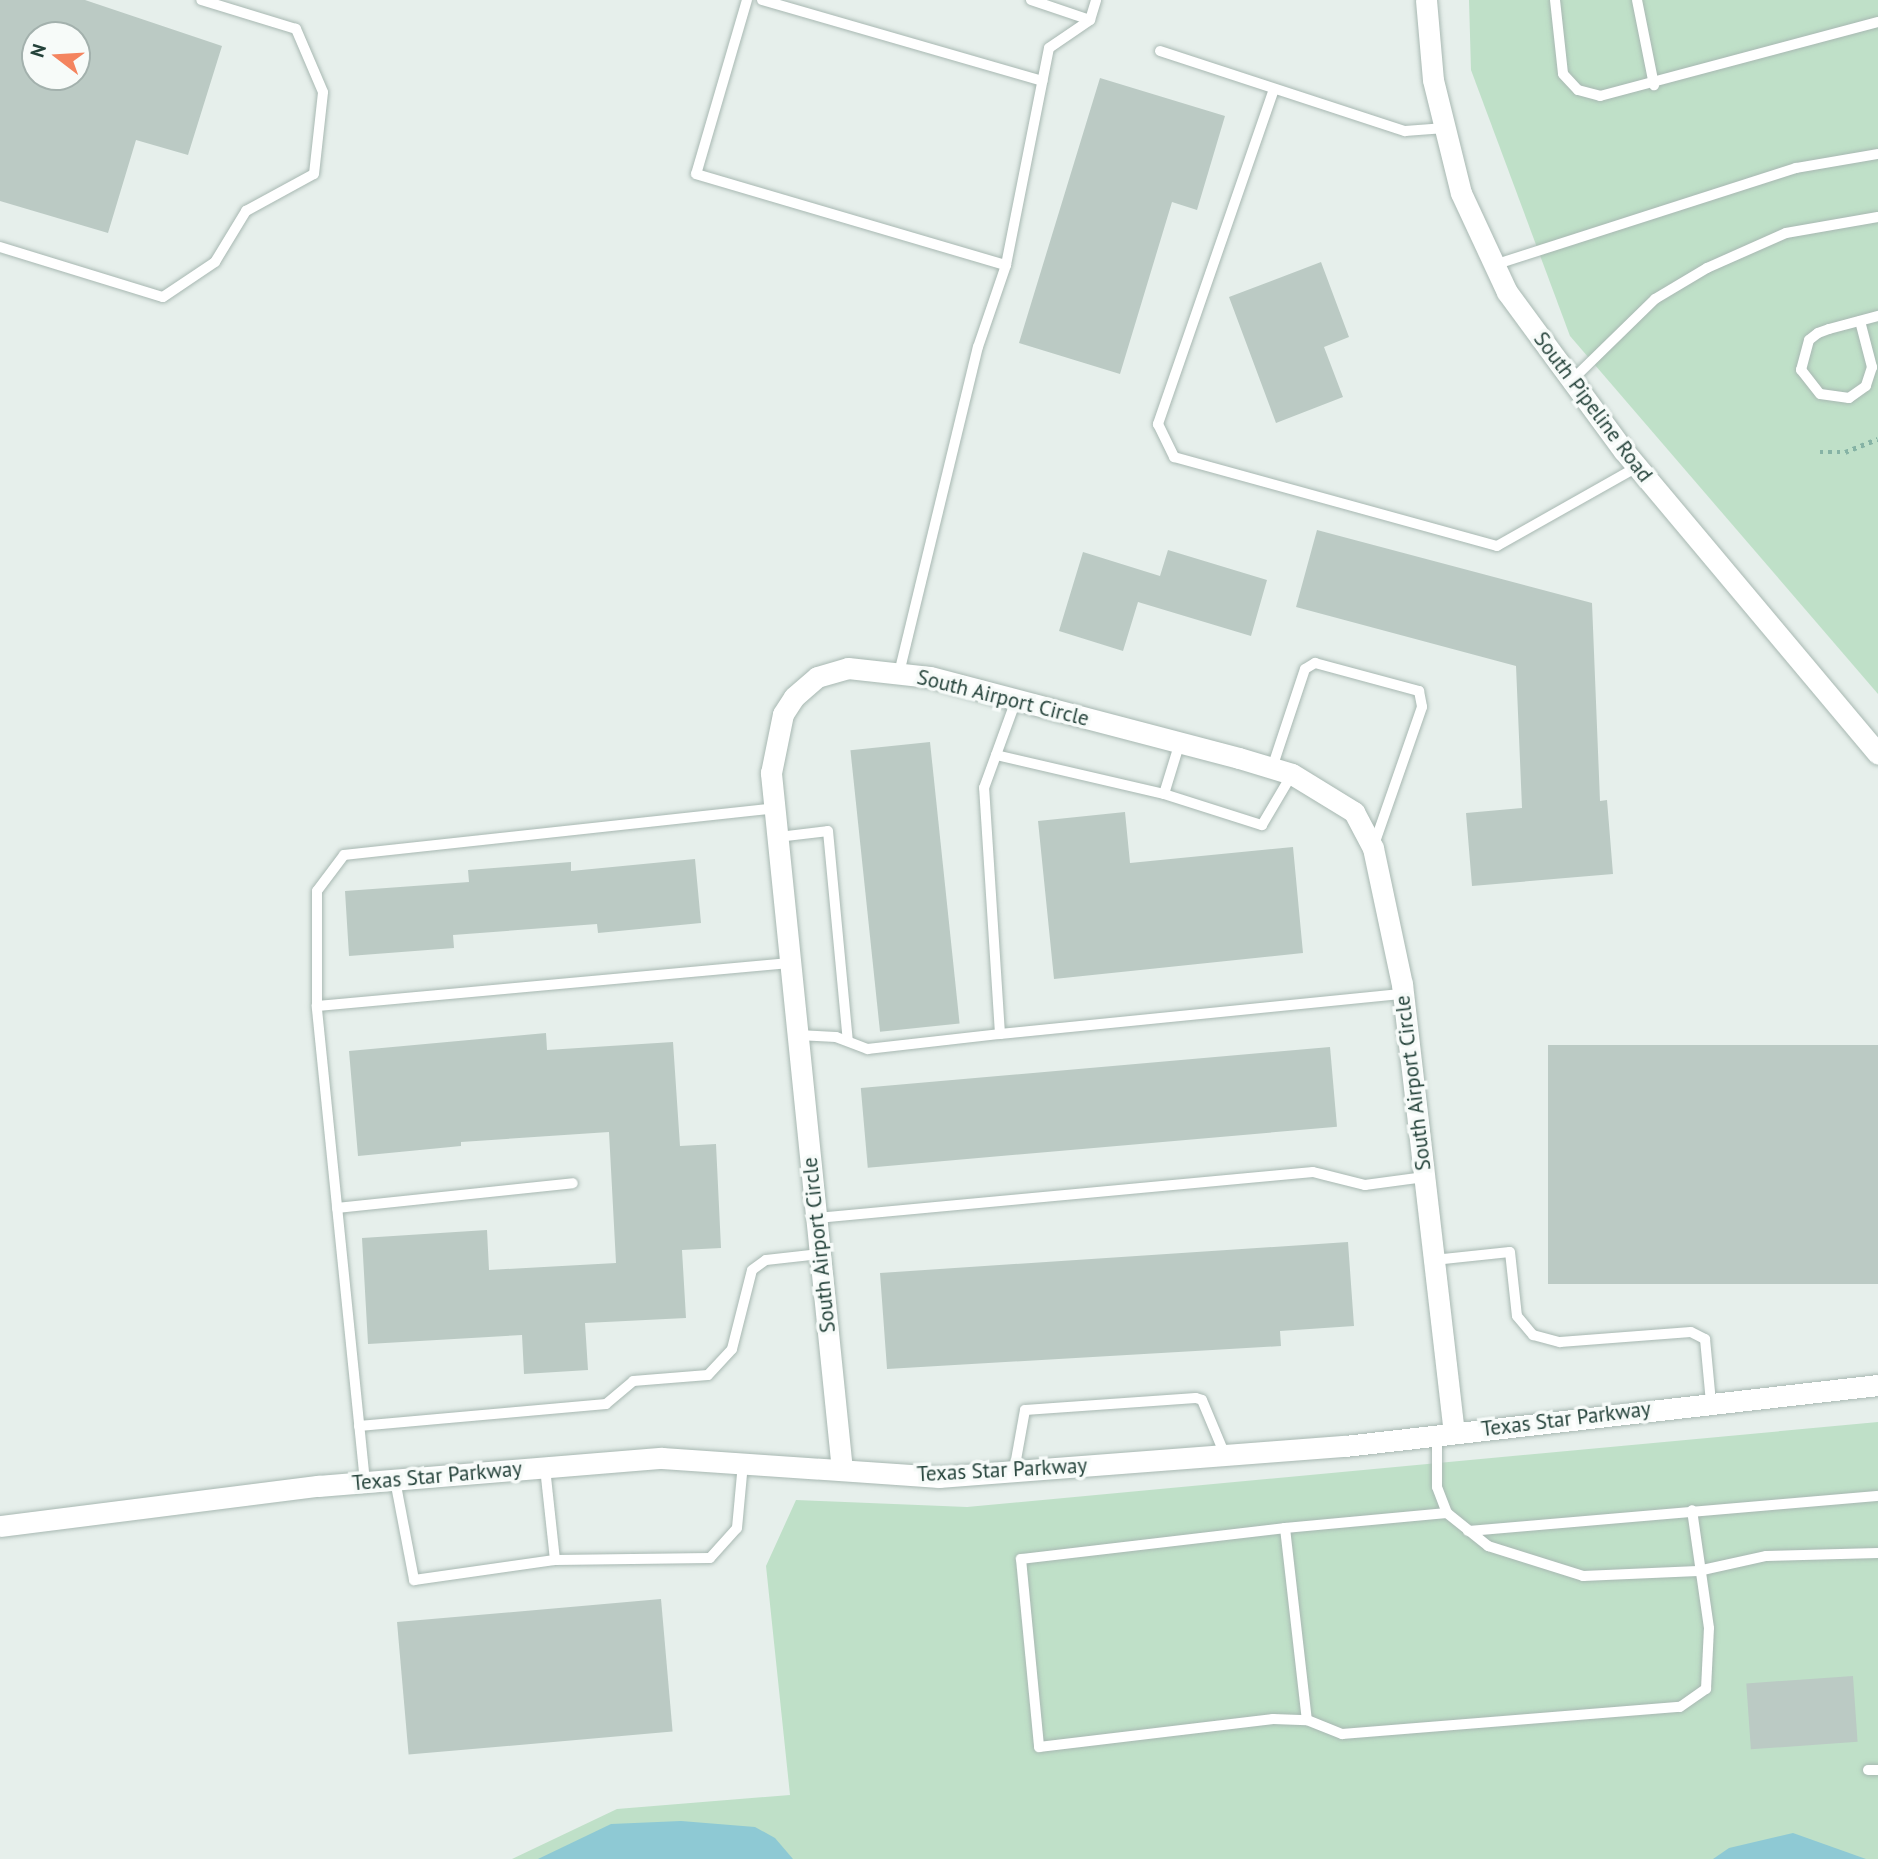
<!DOCTYPE html>
<html>
<head>
<meta charset="utf-8">
<style>
  body { margin:0 }
  #map { position:relative; width:1878px; height:1859px; overflow:hidden; background:#e6efeb; font-family:"PT Sans",sans-serif }
  div>[style] { position:absolute }
  .green>* { inset:0; background:#bfe0c8 }
  .water>* { inset:0; background:#8ec9d4 }
  .building>* { inset:0; background:#bbcac4; transform-origin:0 0 }
  .path>* { height:4.5px; margin-top:-2.25px; transform-origin:0; background:repeating-linear-gradient(90deg,#86b3a5 0 3.5px,transparent 0 8.5px) }
  .roads { filter:drop-shadow(0 0 2px #a8b8b2) drop-shadow(0 0 2px #a8b8b2) }
  .lane>* { height:10px; margin:-5px; padding:0 5px; transform-origin:5px; border-radius:5px; background:#fff }
  .street>* { height:21px; margin:-10.5px; padding:0 10.5px; transform-origin:10.5px; border-radius:10.5px; background:#fff }
  .secondary>* { height:21px; margin:-10.5px; padding:0 10.5px; transform-origin:10.5px; border-radius:10.5px; background:#fff }
  span { translate:-50% -50%; white-space:nowrap; text-align:center; line-height:1.15; -webkit-text-stroke:7px #f7fbf9; paint-order:stroke }
  .street-label { font-size:21px; color:#24423a }
  .north { position:absolute; left:21px; top:21px; width:70px; height:70px; box-sizing:border-box; background:#f7fbf9; border:2px solid #a3b1ad; border-radius:50%; rotate:287deg; font-size:19px; font-weight:700; line-height:28px; text-align:center; color:#24423a }
  .north::after { content:''; display:block; margin:auto; width:24px; height:32px; background:#f4845f; clip-path:polygon(50% 0,100% 100%,50% 72%,0 100%) }
</style>
</head>
<body>
<div id="map">
  <div class="green">
    <i style="clip-path:polygon(1469px 0,1878px 0,1878px 694px,1570px 336px,1471px 70px)"></i>
    <i style="clip-path:polygon(1878px 1422px,1878px 1859px,512px 1859px,617px 1809px,790px 1795px,766px 1566px,796px 1500px,967px 1507px)"></i>
  </div>
  <div class="water">
    <i style="clip-path:polygon(681px 1821px,755px 1827px,775px 1838px,793px 1859px,538px 1859px,611px 1824px)"></i>
    <i style="clip-path:polygon(1793px 1833px,1866px 1859px,1713px 1859px,1729px 1848px)"></i>
  </div>
  <div class="building">
    <i style="clip-path:polygon(evenodd,0 0,85px 0,222px 46px,188px 155px,136px 140px,108px 233px,0 201px,0 0,35px 35px,77px 35px,77px 77px,35px 77px,35px 35px)"></i>
    <i style="clip-path:polygon(1100px 78px,1225px 116px,1197px 210px,1172px 202px,1120px 374px,1019px 343px)"></i>
    <i style="clip-path:polygon(1321px 262px,1349px 337px,1324px 347px,1343px 397px,1276px 423px,1229px 297px)"></i>
    <i style="clip-path:polygon(1317px 530px,1592px 603px,1600px 801px,1607px 800px,1613px 874px,1472px 886px,1466px 813px,1522px 808px,1516px 666px,1296px 607px)"></i>
    <i style="clip-path:polygon(1168px 550px,1267px 580px,1251px 636px,1138px 602px,1123px 651px,1059px 631px,1083px 552px,1160px 576px)"></i>
    <i style="left:930px;top:742px;width:283px;height:80px;rotate:84deg"></i>
    <i style="clip-path:polygon(1125px 812px,1130px 863px,1293px 847px,1303px 953px,1054px 979px,1038px 821px)"></i>
    <i style="clip-path:polygon(695px 859px,701px 923px,598px 933px,597px 924px,453px 935px,454px 948px,349px 956px,345px 891px,469px 882px,468px 870px,571px 862px,571px 871px)"></i>
    <i style="clip-path:polygon(546px 1033px,547px 1050px,673px 1042px,680px 1146px,716px 1144px,721px 1248px,682px 1250px,686px 1318px,585px 1323px,588px 1370px,524px 1374px,522px 1335px,368px 1344px,362px 1238px,487px 1230px,489px 1270px,616px 1263px,609px 1132px,461px 1142px,461px 1146px,358px 1156px,349px 1051px)"></i>
    <i style="left:1878px;top:1045px;width:239px;height:330px;rotate:90deg"></i>
    <i style="left:1330px;top:1047px;width:80px;height:471px;rotate:85deg"></i>
    <i style="clip-path:polygon(1348px 1242px,1354px 1326px,1280px 1331px,1281px 1346px,887px 1369px,880px 1273px)"></i>
    <i style="left:661px;top:1599px;width:133px;height:265px;rotate:85deg"></i>
    <i style="left:1853px;top:1676px;width:66px;height:107px;rotate:86deg"></i>
  </div>
  <div class="path">
    <i style="left:1820px;top:452px;width:25px"></i>
    <i style="left:1845px;top:452px;width:35px;rotate:-22deg"></i>
  </div>
  <div class="roads">
    <div class="lane">
      <i style="left:747px;top:0;width:181px;rotate:106.3deg"></i>
      <i style="left:696px;top:174px;width:323px;rotate:16.4deg"></i>
      <i style="left:762px;top:0;width:292px;rotate:16.1deg"></i>
      <i style="left:1031px;top:0;width:62px;rotate:18.7deg"></i>
      <i style="left:1555px;top:0;width:74px;rotate:83.8deg"></i>
      <i style="left:1563px;top:74px;width:22px;rotate:47deg"></i>
      <i style="left:1578px;top:90px;width:23px;rotate:15deg"></i>
      <i style="left:1600px;top:96px;width:288px;rotate:-14.9deg"></i>
      <i style="left:1637px;top:0;width:87px;rotate:78.7deg"></i>
      <i style="left:1160px;top:51px;width:258px;rotate:18.1deg"></i>
      <i style="left:1405px;top:131px;width:40px;rotate:-4.3deg"></i>
      <i style="left:1274px;top:89px;width:355px;rotate:109.1deg"></i>
      <i style="left:1158px;top:424px;width:37px;rotate:64deg"></i>
      <i style="left:1174px;top:457px;width:335px;rotate:15.4deg"></i>
      <i style="left:1497px;top:546px;width:161px;rotate:-29.4deg"></i>
      <i style="left:0;top:247px;width:170px;rotate:17.1deg"></i>
      <i style="left:163px;top:297px;width:63px;rotate:-33.9deg"></i>
      <i style="left:215px;top:262px;width:60px;rotate:-58.7deg"></i>
      <i style="left:246px;top:211px;width:77px;rotate:-28.6deg"></i>
      <i style="left:314px;top:174px;width:82px;rotate:-83.7deg"></i>
      <i style="left:323px;top:92px;width:69px;rotate:-113.2deg"></i>
      <i style="left:296px;top:29px;width:99px;rotate:-163deg"></i>
      <i style="left:1494px;top:265px;width:317px;rotate:-17.8deg"></i>
      <i style="left:1796px;top:168px;width:83px;rotate:-9.7deg"></i>
      <i style="left:1860px;top:321px;width:48px;rotate:75.4deg"></i>
      <i style="left:1872px;top:367px;width:20px;rotate:108deg"></i>
      <i style="left:1866px;top:386px;width:21px;rotate:145deg"></i>
      <i style="left:1849px;top:398px;width:29px;rotate:-172deg"></i>
      <i style="left:1820px;top:394px;width:31px;rotate:-128deg"></i>
      <i style="left:1801px;top:370px;width:31px;rotate:-75deg"></i>
      <i style="left:1809px;top:340px;width:11px;rotate:-38deg"></i>
      <i style="left:1818px;top:333px;width:12px;rotate:-20deg"></i>
      <i style="left:1829px;top:329px;width:51px;rotate:-14.9deg"></i>
      <i style="left:1572px;top:380px;width:116px;rotate:-44.3deg"></i>
      <i style="left:1655px;top:299px;width:61px;rotate:-30.8deg"></i>
      <i style="left:1707px;top:268px;width:86px;rotate:-23.9deg"></i>
      <i style="left:1786px;top:233px;width:93px;rotate:-9.9deg"></i>
      <i style="left:899px;top:673px;width:335px;rotate:-76.4deg"></i>
      <i style="left:978px;top:347px;width:87px;rotate:-71.1deg"></i>
      <i style="left:1006px;top:265px;width:221px;rotate:-78.8deg"></i>
      <i style="left:1049px;top:48px;width:50px;rotate:-34.3deg"></i>
      <i style="left:1090px;top:20px;width:21px;rotate:-73deg"></i>
      <i style="left:996px;top:755px;width:172px;rotate:13.1deg"></i>
      <i style="left:1164px;top:794px;width:54px;rotate:-72.9deg"></i>
      <i style="left:1272px;top:768px;width:104px;rotate:-71.6deg"></i>
      <i style="left:1305px;top:669px;width:12px;rotate:-31deg"></i>
      <i style="left:1315px;top:663px;width:108px;rotate:15.1deg"></i>
      <i style="left:1419px;top:691px;width:16px;rotate:79deg"></i>
      <i style="left:1422px;top:707px;width:149px;rotate:109.2deg"></i>
      <i style="left:1164px;top:794px;width:103px;rotate:17.6deg"></i>
      <i style="left:1262px;top:825px;width:59px;rotate:-59.5deg"></i>
      <i style="left:778px;top:837px;width:50px;rotate:-6.8deg"></i>
      <i style="left:828px;top:831px;width:211px;rotate:84.6deg"></i>
      <i style="left:317px;top:1006px;width:115px;rotate:-90deg"></i>
      <i style="left:317px;top:891px;width:45px;rotate:-53.1deg"></i>
      <i style="left:344px;top:855px;width:433px;rotate:-6.2deg"></i>
      <i style="left:1000px;top:1034px;width:405px;rotate:-5.7deg"></i>
      <i style="left:798px;top:1035px;width:38px;rotate:3deg"></i>
      <i style="left:836px;top:1037px;width:34px;rotate:21deg"></i>
      <i style="left:868px;top:1049px;width:133px;rotate:-6.5deg"></i>
      <i style="left:1000px;top:1034px;width:247px;rotate:-93.7deg"></i>
      <i style="left:984px;top:788px;width:94px;rotate:-70deg"></i>
      <i style="left:337px;top:1208px;width:237px;rotate:-6deg"></i>
      <i style="left:817px;top:1218px;width:498px;rotate:-5.3deg"></i>
      <i style="left:1313px;top:1172px;width:54px;rotate:14deg"></i>
      <i style="left:1365px;top:1185px;width:60px;rotate:-7.7deg"></i>
      <i style="left:1434px;top:1260px;width:76px;rotate:-6deg"></i>
      <i style="left:1510px;top:1252px;width:64px;rotate:83.8deg"></i>
      <i style="left:1517px;top:1316px;width:25px;rotate:50deg"></i>
      <i style="left:1533px;top:1335px;width:28px;rotate:15deg"></i>
      <i style="left:1560px;top:1342px;width:131px;rotate:-4.4deg"></i>
      <i style="left:1691px;top:1332px;width:16px;rotate:27deg"></i>
      <i style="left:1705px;top:1339px;width:63px;rotate:84.6deg"></i>
      <i style="left:359px;top:1426px;width:248px;rotate:-5.1deg"></i>
      <i style="left:606px;top:1404px;width:35px;rotate:-40deg"></i>
      <i style="left:633px;top:1381px;width:75px;rotate:-4.6deg"></i>
      <i style="left:708px;top:1375px;width:35px;rotate:-47deg"></i>
      <i style="left:732px;top:1349px;width:81px;rotate:-75.8deg"></i>
      <i style="left:752px;top:1270px;width:17px;rotate:-36deg"></i>
      <i style="left:766px;top:1260px;width:54px;rotate:-6.3deg"></i>
      <i style="left:1437px;top:1435px;width:52px;rotate:90deg"></i>
      <i style="left:1437px;top:1487px;width:28px;rotate:69deg"></i>
      <i style="left:1447px;top:1513px;width:53px;rotate:38.8deg"></i>
      <i style="left:1488px;top:1546px;width:100px;rotate:17.5deg"></i>
      <i style="left:1583px;top:1576px;width:115px;rotate:-2.5deg"></i>
      <i style="left:1698px;top:1571px;width:70px;rotate:-12.4deg"></i>
      <i style="left:1766px;top:1556px;width:112px;rotate:-1.5deg"></i>
      <i style="left:1014px;top:1471px;width:62px;rotate:-79.8deg"></i>
      <i style="left:1025px;top:1410px;width:171px;rotate:-4deg"></i>
      <i style="left:1196px;top:1398px;width:6px;rotate:18deg"></i>
      <i style="left:1202px;top:1400px;width:60px;rotate:67.3deg"></i>
      <i style="left:395px;top:1480px;width:102px;rotate:79.2deg"></i>
      <i style="left:414px;top:1580px;width:142px;rotate:-8.1deg"></i>
      <i style="left:555px;top:1560px;width:93px;rotate:-96.2deg"></i>
      <i style="left:365px;top:1482px;width:478px;rotate:-95.8deg"></i>
      <i style="left:317px;top:1006px;width:475px;rotate:-5.2deg"></i>
      <i style="left:1447px;top:1513px;width:163px;rotate:174.7deg"></i>
      <i style="left:1285px;top:1528px;width:193px;rotate:83.5deg"></i>
      <i style="left:1307px;top:1720px;width:38px;rotate:22deg"></i>
      <i style="left:1342px;top:1734px;width:339px;rotate:-4.6deg"></i>
      <i style="left:1680px;top:1707px;width:32px;rotate:-35deg"></i>
      <i style="left:1706px;top:1689px;width:61px;rotate:-87.2deg"></i>
      <i style="left:1709px;top:1628px;width:119px;rotate:-98.2deg"></i>
      <i style="left:1285px;top:1528px;width:266px;rotate:173.3deg"></i>
      <i style="left:1021px;top:1559px;width:189px;rotate:84.5deg"></i>
      <i style="left:1039px;top:1747px;width:236px;rotate:-6.8deg"></i>
      <i style="left:1273px;top:1719px;width:34px;rotate:2deg"></i>
      <i style="left:1468px;top:1531px;width:411px;rotate:-4.9deg"></i>
      <i style="left:555px;top:1560px;width:155px;rotate:-0.7deg"></i>
      <i style="left:710px;top:1558px;width:40px;rotate:-48deg"></i>
      <i style="left:737px;top:1528px;width:65px;rotate:-84.7deg"></i>
      <i style="left:1868px;top:1770px;width:10px"></i>
    </div>
    <div class="street">
      <i style="left:842px;top:1470px;width:701px;rotate:-95.82deg"></i>
      <i style="left:771px;top:773px;width:60px;rotate:-78.5deg"></i>
      <i style="left:783px;top:714px;width:20px;rotate:-57deg"></i>
      <i style="left:794px;top:697px;width:30px;rotate:-41deg"></i>
      <i style="left:817px;top:677px;width:32px;rotate:-16deg"></i>
      <i style="left:848px;top:668px;width:82px;rotate:6.3deg"></i>
      <i style="left:930px;top:677px;width:319px;rotate:14.7deg"></i>
      <i style="left:1239px;top:758px;width:55px;rotate:16.8deg"></i>
      <i style="left:1292px;top:774px;width:73px;rotate:31.5deg"></i>
      <i style="left:1354px;top:812px;width:41px;rotate:62.2deg"></i>
      <i style="left:1373px;top:848px;width:139px;rotate:78deg"></i>
      <i style="left:1402px;top:984px;width:452px;rotate:83.4deg"></i>
    </div>
    <div class="secondary">
      <i style="left:1426px;top:0;width:80px;rotate:85deg"></i>
      <i style="left:1433px;top:80px;width:116px;rotate:76.1deg"></i>
      <i style="left:1461px;top:193px;width:109px;rotate:65.1deg"></i>
      <i style="left:1507px;top:292px;width:197px;rotate:53.7deg"></i>
      <i style="left:1624px;top:451px;width:395px;rotate:50deg"></i>
      <i style="left:0;top:1526px;width:321px;rotate:-7.2deg"></i>
      <i style="left:318px;top:1486px;width:345px;rotate:-4.7deg"></i>
      <i style="left:662px;top:1458px;width:278px;rotate:3.9deg"></i>
      <i style="left:939px;top:1477px;width:407px;rotate:-4.4deg"></i>
      <i style="left:1345px;top:1446px;width:536px;rotate:-6.53deg"></i>
    </div>
  </div>
  <div class="street-label">
    <span style="left:1593px;top:407px;rotate:53deg">South Pipeline Road</span>
    <span style="left:1003px;top:698px;rotate:14deg">South Airport Circle</span>
    <span style="left:1413px;top:1083px;rotate:-97deg">South Airport Circle</span>
    <span style="left:819px;top:1245px;rotate:-96deg">South Airport Circle</span>
    <span style="left:1566px;top:1419px;rotate:-7deg">Texas Star Parkway</span>
    <span style="left:1002px;top:1470px;rotate:-3deg">Texas Star Parkway</span>
    <span style="left:437px;top:1476px;rotate:-5deg">Texas Star Parkway</span>
  </div>
  <div class="north">N</div>
</div>
</body>
</html>
